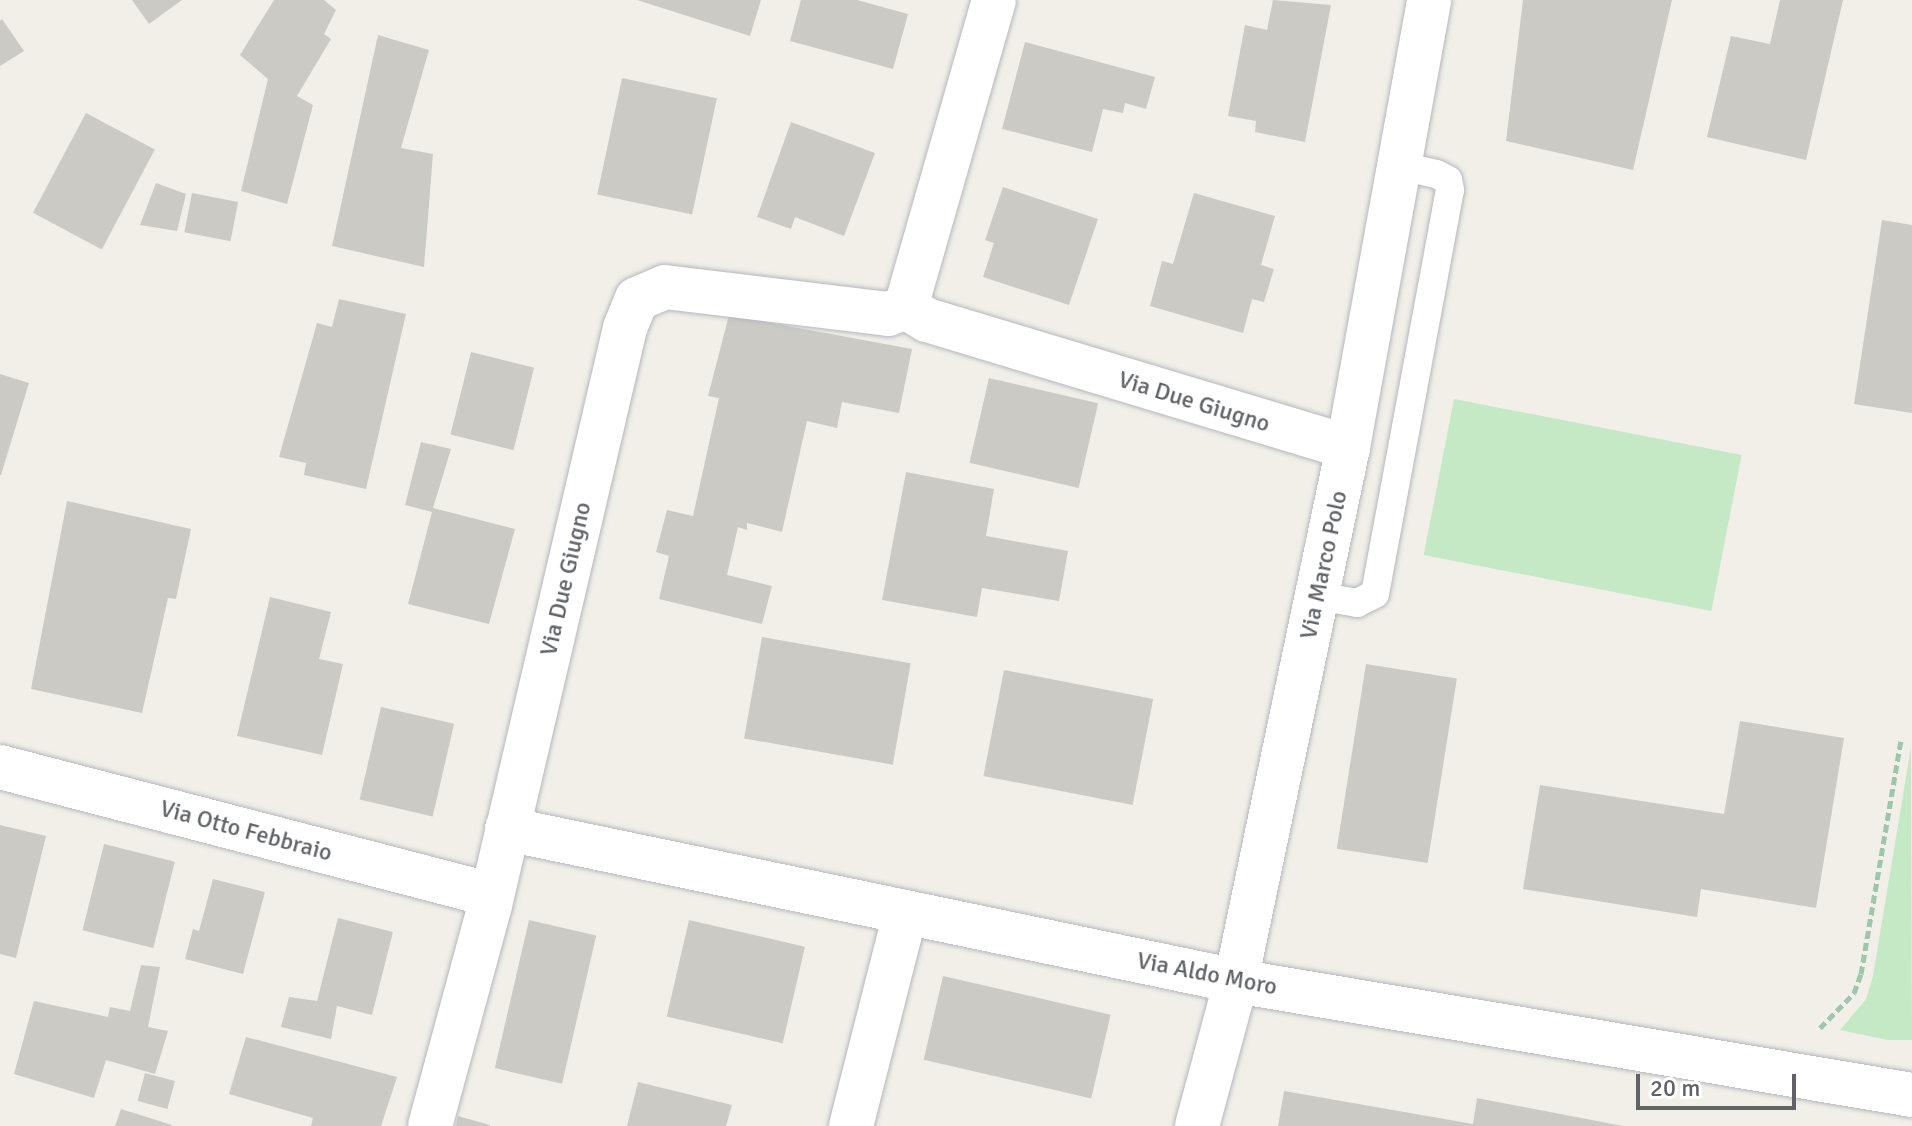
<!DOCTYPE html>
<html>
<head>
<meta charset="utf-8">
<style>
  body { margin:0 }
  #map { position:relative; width:1912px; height:1126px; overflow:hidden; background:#f1efe8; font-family:Signika,sans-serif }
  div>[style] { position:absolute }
  .green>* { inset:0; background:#c5e8c5; transform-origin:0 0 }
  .building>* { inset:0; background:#cccac5; transform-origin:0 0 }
  .path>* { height:5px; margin-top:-2.5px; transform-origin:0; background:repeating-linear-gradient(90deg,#9cc7a9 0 8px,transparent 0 12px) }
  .roads { filter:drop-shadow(0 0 2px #b5b8bc) drop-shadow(0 0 2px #b5b8bc) }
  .lane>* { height:28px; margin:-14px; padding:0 14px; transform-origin:14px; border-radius:14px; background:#fff }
  .street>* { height:44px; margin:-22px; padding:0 22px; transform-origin:22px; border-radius:22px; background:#fff }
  span { translate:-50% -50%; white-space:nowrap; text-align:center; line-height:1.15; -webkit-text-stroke:6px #fff; paint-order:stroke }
  .street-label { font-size:24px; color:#5f6368 }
  .scale { position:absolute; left:1636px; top:1074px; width:160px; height:36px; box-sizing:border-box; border:4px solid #5f6368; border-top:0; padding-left:10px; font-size:24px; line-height:28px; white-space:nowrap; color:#5f6368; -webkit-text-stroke:6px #fff; paint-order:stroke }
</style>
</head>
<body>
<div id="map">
  <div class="green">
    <i style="left:1454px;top:399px;width:293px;height:159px;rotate:11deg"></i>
    <i style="clip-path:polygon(1911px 747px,1912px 1040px,1888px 1040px,1840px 1030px,1866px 999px,1873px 976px)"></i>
  </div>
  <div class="building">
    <i style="clip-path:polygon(132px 0,182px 0,149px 24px)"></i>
    <i style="clip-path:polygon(274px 0,324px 0,336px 10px,324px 34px,331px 39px,297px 96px,313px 105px,287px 204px,241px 191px,268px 79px,240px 55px)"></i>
    <i style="clip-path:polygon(637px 0,761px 0,750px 36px)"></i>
    <i style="clip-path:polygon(801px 0,857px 0,908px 14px,893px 69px,790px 41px)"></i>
    <i style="clip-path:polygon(1273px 0,1331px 5px,1305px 142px,1255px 132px,1256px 121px,1228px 116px,1245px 25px,1267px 30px)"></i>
    <i style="clip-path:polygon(1523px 0,1672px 0,1633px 170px,1506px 141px)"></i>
    <i style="clip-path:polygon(1780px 0,1843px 0,1806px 160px,1707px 137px,1731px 36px,1770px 44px)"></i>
    <i style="clip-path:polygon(2px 19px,24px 51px,0 66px,0 21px)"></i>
    <i style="clip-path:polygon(378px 35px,429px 50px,401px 148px,433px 154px,424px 267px,332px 246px)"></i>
    <i style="clip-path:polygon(1025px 42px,1155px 77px,1146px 109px,1125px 103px,1123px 113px,1103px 109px,1092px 152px,1002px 129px)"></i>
    <i style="left:622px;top:78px;width:97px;height:119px;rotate:12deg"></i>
    <i style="left:86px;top:113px;width:78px;height:113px;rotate:28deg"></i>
    <i style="clip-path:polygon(791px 122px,875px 153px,844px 236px,795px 217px,791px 229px,757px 217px)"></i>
    <i style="clip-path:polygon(156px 183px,186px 194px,177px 231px,140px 225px)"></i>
    <i style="clip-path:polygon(1003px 187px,1098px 219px,1069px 305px,983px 277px,994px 243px,985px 240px)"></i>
    <i style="left:192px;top:193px;width:47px;height:40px;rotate:11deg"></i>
    <i style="clip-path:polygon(1194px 193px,1275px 216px,1261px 265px,1274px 269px,1264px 302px,1252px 299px,1243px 333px,1150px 306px,1162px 261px,1173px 264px)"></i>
    <i style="clip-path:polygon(1882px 220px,1912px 225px,1912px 413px,1854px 404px)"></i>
    <i style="clip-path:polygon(339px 299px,406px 314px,366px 489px,304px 475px,306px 463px,279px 457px,317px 323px,332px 327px)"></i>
    <i style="clip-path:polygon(729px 315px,912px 349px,899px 413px,842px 402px,837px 428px,807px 421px,782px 532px,747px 523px,747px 530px,738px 527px,727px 575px,772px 586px,762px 624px,659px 599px,669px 556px,656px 552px,667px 510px,693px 516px,719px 398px,708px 396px)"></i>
    <i style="left:471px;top:352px;width:65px;height:85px;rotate:14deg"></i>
    <i style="clip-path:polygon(0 374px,29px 383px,1px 475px,0 475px)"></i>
    <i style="left:989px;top:378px;width:112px;height:87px;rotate:13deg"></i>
    <i style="clip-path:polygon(421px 442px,451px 449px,433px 508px,515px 529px,489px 624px,408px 604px,432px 512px,405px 505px)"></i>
    <i style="clip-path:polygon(906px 472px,994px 489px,986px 536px,1068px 551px,1059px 601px,982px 588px,977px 617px,882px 600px)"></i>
    <i style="clip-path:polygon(67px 501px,191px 529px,176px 599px,168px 598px,142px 713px,31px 689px)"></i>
    <i style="clip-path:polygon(270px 597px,331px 612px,319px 659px,343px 664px,322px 755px,237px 736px)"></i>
    <i style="left:762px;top:637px;width:151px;height:103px;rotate:10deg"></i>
    <i style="left:1366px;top:664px;width:92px;height:187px;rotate:9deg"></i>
    <i style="left:1004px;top:670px;width:152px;height:108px;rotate:11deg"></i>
    <i style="left:381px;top:707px;width:75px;height:95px;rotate:13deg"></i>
    <i style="clip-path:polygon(1740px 721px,1844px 738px,1816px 908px,1701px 889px,1697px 917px,1523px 889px,1540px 785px,1724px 814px)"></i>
    <i style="clip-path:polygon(0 825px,46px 836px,16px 958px,0 954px)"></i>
    <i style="left:104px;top:844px;width:73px;height:89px;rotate:14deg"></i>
    <i style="clip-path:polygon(213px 879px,265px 892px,243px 974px,185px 959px,193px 929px,199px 931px)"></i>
    <i style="clip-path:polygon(338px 918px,393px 932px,372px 1015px,337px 1006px,331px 1039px,281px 1027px,289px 997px,317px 1001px)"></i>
    <i style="left:529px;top:920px;width:69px;height:152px;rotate:13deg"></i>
    <i style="left:689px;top:920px;width:119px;height:99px;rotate:13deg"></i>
    <i style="clip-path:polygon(141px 965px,160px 967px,148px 1027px,168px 1031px,155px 1074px,106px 1060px,94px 1098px,14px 1074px,34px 1001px,108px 1017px,110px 1007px,130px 1011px)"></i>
    <i style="left:943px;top:976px;width:172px;height:86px;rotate:13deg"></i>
    <i style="clip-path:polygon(246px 1037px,397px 1077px,381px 1126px,311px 1126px,313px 1118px,229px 1094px)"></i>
    <i style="left:145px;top:1073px;width:31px;height:29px;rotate:15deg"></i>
    <i style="clip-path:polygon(638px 1082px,732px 1105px,726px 1126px,627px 1126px)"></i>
    <i style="clip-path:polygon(1284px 1091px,1473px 1124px,1477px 1098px,1623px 1126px,1278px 1126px)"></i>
    <i style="clip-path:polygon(121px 1109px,172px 1125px,171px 1126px,115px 1126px)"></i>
    <i style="clip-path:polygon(458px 1116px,490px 1125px,490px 1126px,456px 1126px)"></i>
  </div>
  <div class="path">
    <i style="left:1820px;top:1028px;width:49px;rotate:-45.8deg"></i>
    <i style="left:1854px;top:993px;width:20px;rotate:-70deg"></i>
    <i style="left:1861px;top:974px;width:238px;rotate:-80.3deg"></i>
  </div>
  <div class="roads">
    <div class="lane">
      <i style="left:1317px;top:596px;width:41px;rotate:9.9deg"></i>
      <i style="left:1357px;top:603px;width:20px;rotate:-27deg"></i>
      <i style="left:1375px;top:594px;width:411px;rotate:-79.5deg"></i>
      <i style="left:1450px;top:190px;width:10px;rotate:-101deg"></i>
      <i style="left:1448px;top:180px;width:13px;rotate:-153deg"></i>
      <i style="left:1436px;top:174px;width:36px;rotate:-167deg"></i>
    </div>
    <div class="street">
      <i style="left:906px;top:307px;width:25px;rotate:32deg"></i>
      <i style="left:927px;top:320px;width:440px;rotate:16.8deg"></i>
      <i style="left:0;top:767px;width:508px;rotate:14.58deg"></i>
      <i style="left:507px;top:829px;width:745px;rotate:11.78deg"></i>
      <i style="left:1236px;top:981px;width:686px;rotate:9.57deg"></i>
      <i style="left:430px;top:1126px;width:229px;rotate:-74.8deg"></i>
      <i style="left:490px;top:905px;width:593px;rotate:-76.83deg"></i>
      <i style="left:625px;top:328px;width:31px;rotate:-68deg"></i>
      <i style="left:637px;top:299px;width:30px;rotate:-23deg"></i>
      <i style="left:665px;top:287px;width:225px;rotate:6.9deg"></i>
      <i style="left:888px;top:314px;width:19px;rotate:-21deg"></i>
      <i style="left:906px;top:307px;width:319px;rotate:-74deg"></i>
      <i style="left:851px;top:1126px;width:219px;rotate:-75.7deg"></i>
      <i style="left:1197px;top:1126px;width:150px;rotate:-74.9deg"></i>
      <i style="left:1236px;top:981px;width:546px;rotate:-78.15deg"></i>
      <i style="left:1348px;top:447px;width:454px;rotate:-79.7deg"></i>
    </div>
  </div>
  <div class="street-label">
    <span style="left:1194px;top:402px;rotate:17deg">Via Due Giugno</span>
    <span style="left:1324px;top:565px;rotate:-78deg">Via Marco Polo</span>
    <span style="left:566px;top:579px;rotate:-77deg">Via Due Giugno</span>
    <span style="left:246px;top:831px;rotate:15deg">Via Otto Febbraio</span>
    <span style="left:1207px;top:974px;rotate:11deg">Via Aldo Moro</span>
  </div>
  <div class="scale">20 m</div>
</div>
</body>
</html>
